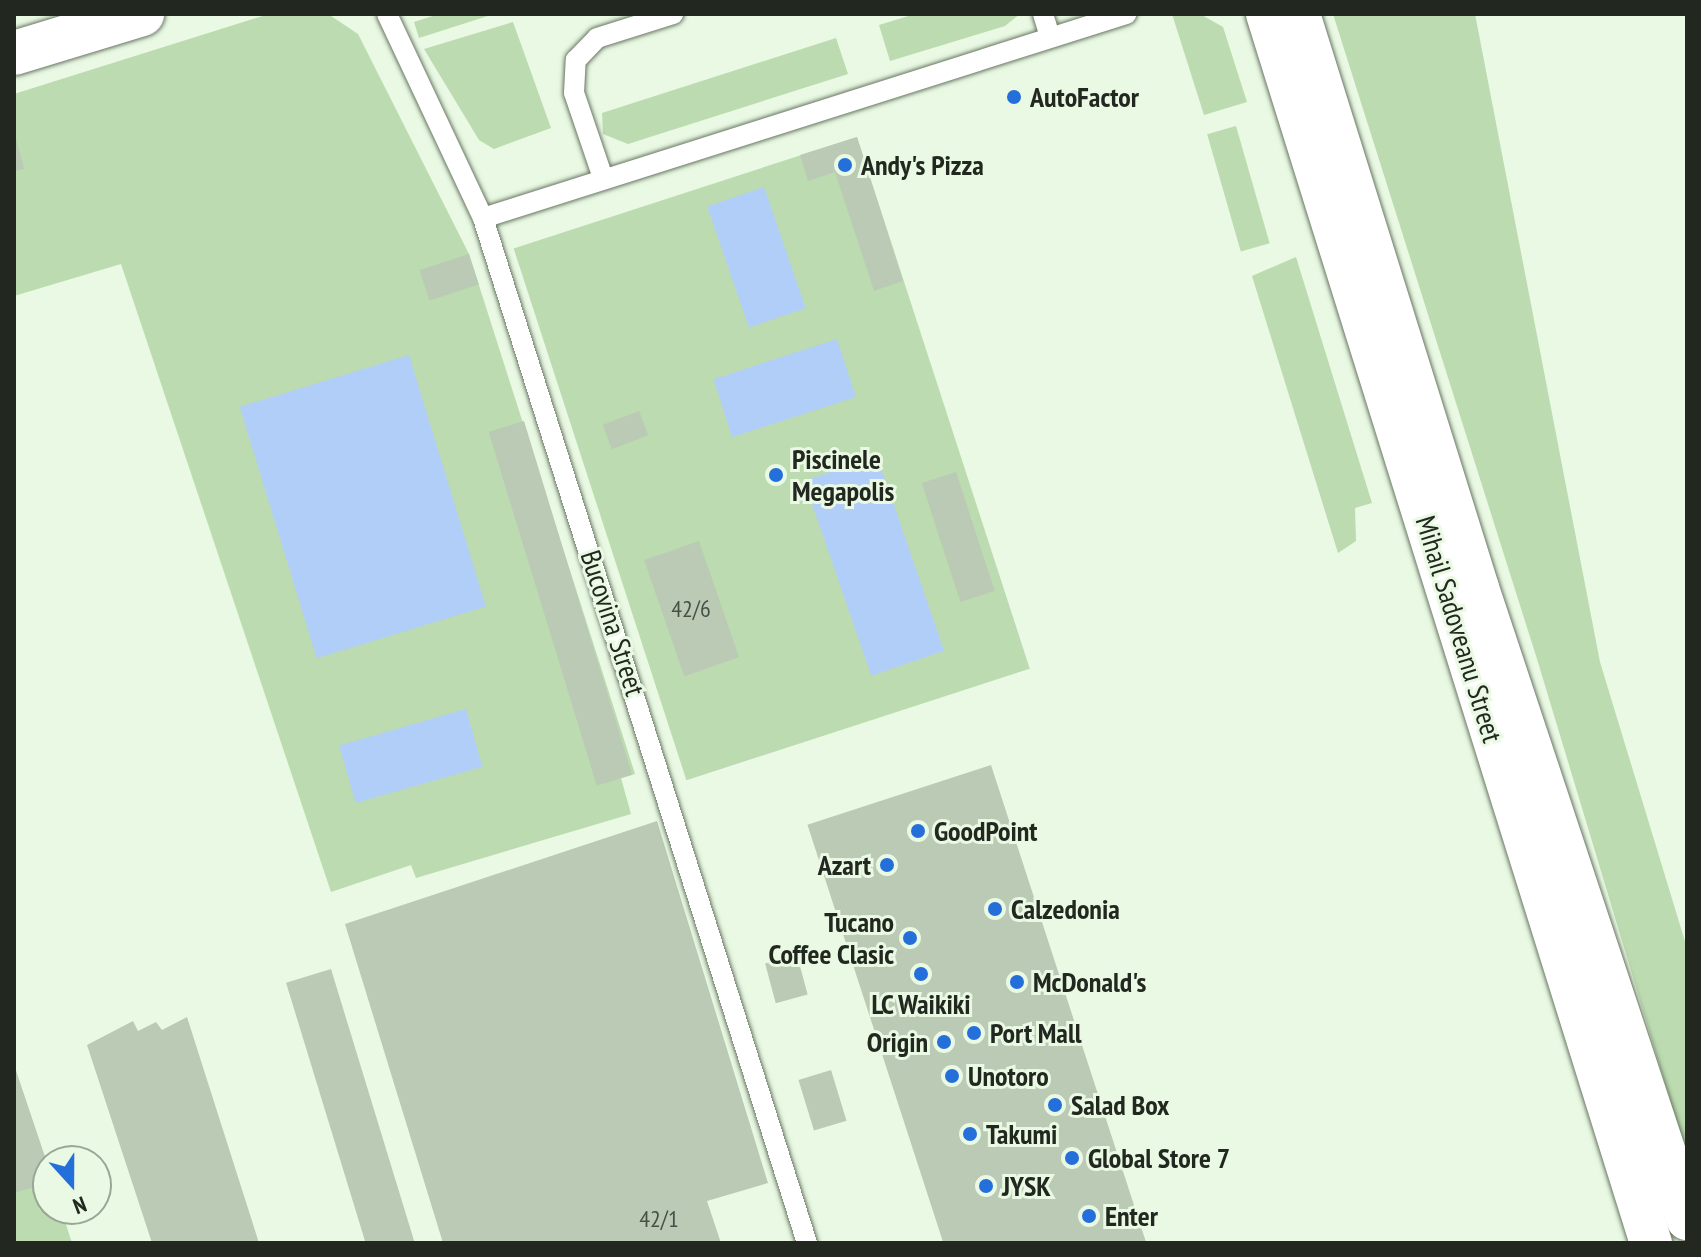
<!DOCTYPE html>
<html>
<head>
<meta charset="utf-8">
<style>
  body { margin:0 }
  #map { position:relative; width:1701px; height:1257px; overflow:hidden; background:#e9f9e3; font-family:"PT Sans Narrow",sans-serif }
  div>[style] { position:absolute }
  .green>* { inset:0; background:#bcdbb0; transform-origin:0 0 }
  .water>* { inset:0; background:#b1cef8; transform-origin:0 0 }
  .building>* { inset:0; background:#bacab4; transform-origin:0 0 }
  .roads { filter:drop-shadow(0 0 2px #687663) drop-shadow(0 0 2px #687663) }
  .service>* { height:20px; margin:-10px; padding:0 10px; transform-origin:10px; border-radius:10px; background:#fff }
  .minor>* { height:42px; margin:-21px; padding:0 21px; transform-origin:21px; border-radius:21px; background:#fff }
  .primary>* { height:44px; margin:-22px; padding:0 22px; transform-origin:22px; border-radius:22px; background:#fff }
  .dots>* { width:22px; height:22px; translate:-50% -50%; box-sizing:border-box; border:4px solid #e9f9e3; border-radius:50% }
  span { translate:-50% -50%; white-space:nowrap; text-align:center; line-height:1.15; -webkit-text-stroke:6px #e9f9e3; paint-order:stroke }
  .number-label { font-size:24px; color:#485045 }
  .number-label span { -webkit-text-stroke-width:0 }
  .poi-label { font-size:28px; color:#222820; font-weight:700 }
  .left { translate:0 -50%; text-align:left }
  .right { translate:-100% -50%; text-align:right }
  .street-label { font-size:28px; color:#222820 }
  .frame { position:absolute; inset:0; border:16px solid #222820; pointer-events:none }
  .north { position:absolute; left:32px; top:1145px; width:80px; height:80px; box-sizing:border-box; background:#e9f9e3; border:2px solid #99a595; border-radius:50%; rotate:159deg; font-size:22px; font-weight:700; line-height:32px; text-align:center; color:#222820 }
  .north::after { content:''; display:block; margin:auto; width:28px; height:36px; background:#246fda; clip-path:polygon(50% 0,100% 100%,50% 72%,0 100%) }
</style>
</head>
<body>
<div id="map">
  <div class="green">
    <i style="clip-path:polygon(269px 14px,328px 14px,358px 34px,469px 254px,635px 774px,621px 778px,631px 814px,416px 878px,411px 865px,331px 892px,121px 264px,14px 296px,14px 94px)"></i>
    <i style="clip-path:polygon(439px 14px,494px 14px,419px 38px,414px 22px)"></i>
    <i style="clip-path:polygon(915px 14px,1020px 14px,1005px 26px,890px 61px,879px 25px)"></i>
    <i style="clip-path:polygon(1172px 14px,1200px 14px,1223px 27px,1247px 102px,1204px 115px)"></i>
    <i style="clip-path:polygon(1333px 14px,1475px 14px,1600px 662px,1687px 948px,1687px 1156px,1537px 659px)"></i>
    <i style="clip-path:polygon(513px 22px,551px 128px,494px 149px,479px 140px,424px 49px)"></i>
    <i style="clip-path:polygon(836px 38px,848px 74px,628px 144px,603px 134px,602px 113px)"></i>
    <i style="left:1236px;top:126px;width:122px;height:30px;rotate:74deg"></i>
    <i style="left:857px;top:137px;width:559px;height:361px;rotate:72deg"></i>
    <i style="clip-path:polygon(1296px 257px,1372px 503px,1355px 508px,1356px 541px,1338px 553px,1252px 276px)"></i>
    <i style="clip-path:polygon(14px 1065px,48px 1166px,48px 1209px,61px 1209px,72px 1243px,14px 1243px)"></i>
  </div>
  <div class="water">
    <i style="left:764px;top:187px;width:128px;height:60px;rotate:71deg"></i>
    <i style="left:837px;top:339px;width:61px;height:130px;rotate:72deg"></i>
    <i style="left:409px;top:355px;width:263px;height:177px;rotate:73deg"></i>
    <i style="left:877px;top:456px;width:206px;height:77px;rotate:71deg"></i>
    <i style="left:466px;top:709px;width:60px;height:132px;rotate:74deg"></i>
  </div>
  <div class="building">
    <i style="clip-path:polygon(14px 131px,24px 169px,14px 171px)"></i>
    <i style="clip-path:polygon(857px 137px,903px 281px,874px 291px,835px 172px,808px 181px,800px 155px)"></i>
    <i style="left:469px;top:254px;width:32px;height:52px;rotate:72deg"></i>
    <i style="left:639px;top:411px;width:26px;height:39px;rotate:69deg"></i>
    <i style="left:524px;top:421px;width:370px;height:37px;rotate:73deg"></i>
    <i style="left:956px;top:472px;width:125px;height:36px;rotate:72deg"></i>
    <i style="left:699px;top:541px;width:123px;height:58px;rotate:71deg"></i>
    <i style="left:991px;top:765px;width:501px;height:193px;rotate:72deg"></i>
    <i style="clip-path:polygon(657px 821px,768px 1183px,707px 1201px,721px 1243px,443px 1243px,345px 924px)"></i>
    <i style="left:797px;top:955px;width:41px;height:33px;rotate:75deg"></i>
    <i style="left:331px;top:969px;width:287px;height:47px;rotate:73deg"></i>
    <i style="clip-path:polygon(187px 1017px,259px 1243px,152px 1243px,87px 1045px,133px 1021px,138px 1031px,156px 1022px,162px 1030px)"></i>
    <i style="clip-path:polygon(14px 1065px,48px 1166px,48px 1183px,14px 1193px)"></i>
    <i style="left:831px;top:1070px;width:53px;height:34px;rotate:73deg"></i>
  </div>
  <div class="roads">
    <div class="service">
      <i style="left:387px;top:14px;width:225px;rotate:64.8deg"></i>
      <i style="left:483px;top:218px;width:1075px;rotate:72.46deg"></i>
      <i style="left:1043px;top:14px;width:24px;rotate:73deg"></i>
      <i style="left:603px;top:178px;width:90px;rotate:-108.8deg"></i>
      <i style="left:574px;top:93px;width:33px;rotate:-87deg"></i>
      <i style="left:576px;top:60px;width:30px;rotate:-46deg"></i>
      <i style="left:597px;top:38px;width:80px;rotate:-17.5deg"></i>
      <i style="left:483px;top:218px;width:675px;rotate:-17.6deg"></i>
    </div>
    <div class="minor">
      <i style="left:1267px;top:14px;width:1288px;rotate:72.65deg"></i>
      <i style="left:1299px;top:14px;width:601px;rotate:72.68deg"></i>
      <i style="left:1478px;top:588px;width:665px;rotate:71.67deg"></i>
    </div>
    <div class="primary">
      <i style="left:14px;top:53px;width:134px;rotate:-16.9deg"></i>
    </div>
  </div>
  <div class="dots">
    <i style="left:1014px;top:97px;background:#246fda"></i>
    <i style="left:845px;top:165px;background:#246fda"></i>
    <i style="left:776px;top:475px;background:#246fda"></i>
    <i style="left:918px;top:831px;background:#246fda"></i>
    <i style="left:887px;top:865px;background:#246fda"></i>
    <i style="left:995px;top:909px;background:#246fda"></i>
    <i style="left:910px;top:938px;background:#246fda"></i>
    <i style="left:921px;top:974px;background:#246fda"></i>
    <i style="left:1017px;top:982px;background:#246fda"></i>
    <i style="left:974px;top:1033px;background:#246fda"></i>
    <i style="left:944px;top:1042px;background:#246fda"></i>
    <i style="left:952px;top:1076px;background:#246fda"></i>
    <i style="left:1055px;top:1105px;background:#246fda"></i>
    <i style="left:970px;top:1134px;background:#246fda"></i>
    <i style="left:1072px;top:1158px;background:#246fda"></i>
    <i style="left:986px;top:1186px;background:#246fda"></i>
    <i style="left:1089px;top:1216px;background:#246fda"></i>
  </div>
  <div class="number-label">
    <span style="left:691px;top:609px">42/6</span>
    <span style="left:659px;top:1219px">42/1</span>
  </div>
  <div class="poi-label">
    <span class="left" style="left:1030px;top:97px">AutoFactor</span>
    <span class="left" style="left:861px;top:165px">Andy's Pizza</span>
    <span class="left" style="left:792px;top:475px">Piscinele<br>Megapolis</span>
    <span class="left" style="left:934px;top:831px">GoodPoint</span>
    <span class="right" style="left:871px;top:865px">Azart</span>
    <span class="left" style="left:1011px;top:909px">Calzedonia</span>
    <span class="right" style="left:894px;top:938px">Tucano<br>Coffee Clasic</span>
    <span class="left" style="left:1033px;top:982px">McDonald's</span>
    <span style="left:921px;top:1004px">LC Waikiki</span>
    <span class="left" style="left:990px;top:1033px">Port Mall</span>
    <span class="right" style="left:928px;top:1042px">Origin</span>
    <span class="left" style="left:968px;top:1076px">Unotoro</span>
    <span class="left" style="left:1071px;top:1105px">Salad Box</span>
    <span class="left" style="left:986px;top:1134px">Takumi</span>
    <span class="left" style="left:1088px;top:1158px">Global Store 7</span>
    <span class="left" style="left:1002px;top:1186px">JYSK</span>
    <span class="left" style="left:1105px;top:1216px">Enter</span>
  </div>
  <div class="street-label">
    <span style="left:613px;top:623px;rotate:72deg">Bucovina Street</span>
    <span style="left:1459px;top:629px;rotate:73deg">Mihail Sadoveanu Street</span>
  </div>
  <div class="frame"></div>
  <div class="north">N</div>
</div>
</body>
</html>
